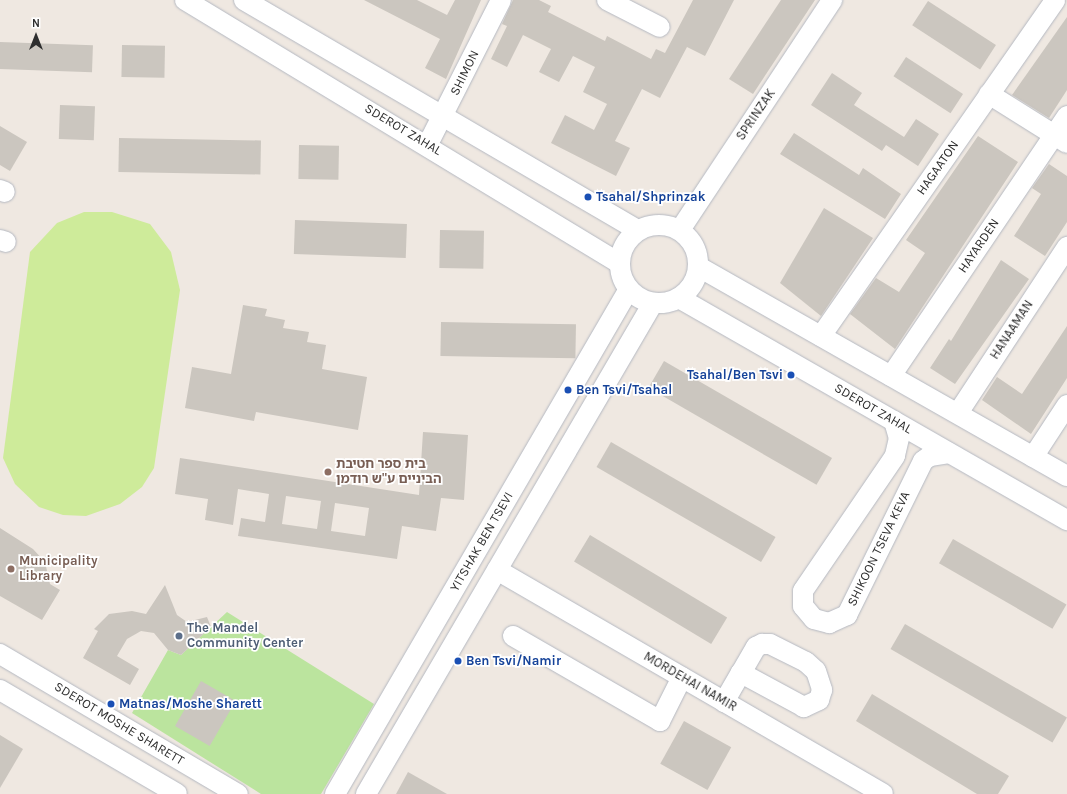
<!DOCTYPE html>
<html>
<head>
<meta charset="utf-8">
<style>
  body { margin:0 }
  #map { position:relative; width:1067px; height:794px; overflow:hidden; background:#efe8e1; font-family:Karla,"Noto Sans Hebrew",sans-serif }
  div>[style] { position:absolute }
  .green>* { inset:0; background:#bbe49e }
  .pitch>* { inset:0; background:#ceeb9a }
  .building>* { inset:0; background:#cbc6bf; transform-origin:0 0 }
  .roads { filter:drop-shadow(0 0 1px #b4b8c1) drop-shadow(0 0 1px #b4b8c1) }
  .minor>* { height:20px; margin:-10px; padding:0 10px; transform-origin:10px; border-radius:10px; background:#fff }
  .minor>.ring { margin:-10px; padding:0; box-sizing:content-box; background:none; border:20px solid #fff; border-radius:50% }
  .dots>* { width:11px; height:11px; translate:-50% -50%; box-sizing:border-box; border:2px solid #fff; border-radius:50% }
  span { translate:-50% -50%; white-space:nowrap; text-align:center; line-height:1.15; -webkit-text-stroke:3.5px #fff; paint-order:stroke }
  .street-label { font-size:13px; color:#2e2e2e }
  .transit-label { font-size:13px; color:#164399; font-weight:700 }
  .left { translate:0 -50%; text-align:left }
  .right { translate:-100% -50%; text-align:right }
  .education-label { font-size:13px; color:#785e54; font-weight:700 }
  .service-label { font-size:13px; color:#4e5e75; font-weight:700 }
  .north { position:absolute; left:16px; top:16px; width:40px; height:40px; -webkit-text-stroke:3px #fff; paint-order:stroke; rotate:0deg; font-size:11px; font-weight:700; line-height:16px; text-align:center; color:#2e2e2e }
  .north::after { content:''; display:block; margin:auto; width:14px; height:18px; background:#2e2e2e; clip-path:polygon(50% 0,100% 100%,50% 72%,0 100%) }
</style>
</head>
<body>
<div id="map">
  <div class="green">
    <i style="clip-path:polygon(227px 612px,374px 704px,321px 794px,261px 794px,132px 713px,168px 650px,181px 655px)"></i>
  </div>
  <div class="pitch">
    <i style="clip-path:polygon(84px 212px,112px 212px,150px 224px,171px 252px,180px 290px,154px 468px,142px 487px,120px 504px,86px 516px,63px 515px,39px 507px,15px 484px,3px 458px,30px 252px,57px 223px)"></i>
  </div>
  <div class="building">
    <i style="clip-path:polygon(364px 0,417px 0,447px 15px,455px 0,481px 0,446px 79px,425px 68px,440px 39px)"></i>
    <i style="clip-path:polygon(513px 0,539px 0,551px 6px,548px 12px,605px 41px,607px 36px,651px 59px,656px 49px,665px 53px,693px 0,734px 0,705px 56px,687px 47px,660px 98px,642px 89px,615px 141px,630px 148px,616px 176px,551px 143px,565px 115px,594px 130px,607px 104px,583px 92px,595px 67px,573px 56px,559px 82px,539px 72px,551px 49px,523px 35px,507px 67px,491px 59px,507px 26px,502px 24px)"></i>
    <i style="clip-path:polygon(781px 0,815px 0,753px 94px,729px 79px)"></i>
    <i style="left:928px;top:1px;width:81px;height:29px;rotate:33deg"></i>
    <i style="clip-path:polygon(1067px 17px,1067px 90px,1049px 118px,1012px 95px)"></i>
    <i style="left:0;top:42px;width:93px;height:27px;rotate:2deg"></i>
    <i style="left:122px;top:45px;width:43px;height:32px;rotate:1deg"></i>
    <i style="left:906px;top:57px;width:68px;height:23px;rotate:33deg"></i>
    <i style="clip-path:polygon(832px 73px,862px 93px,854px 105px,904px 137px,916px 119px,939px 134px,918px 166px,886px 145px,882px 151px,811px 105px)"></i>
    <i style="left:60px;top:105px;width:35px;height:34px;rotate:2deg"></i>
    <i style="clip-path:polygon(0 126px,27px 142px,10px 171px,0 165px)"></i>
    <i style="clip-path:polygon(794px 133px,859px 175px,863px 168px,901px 194px,885px 219px,780px 154px)"></i>
    <i style="clip-path:polygon(978px 136px,1018px 162px,895px 349px,850px 314px,876px 278px,899px 292px,925px 253px,906px 240px)"></i>
    <i style="left:119px;top:138px;width:142px;height:34px;rotate:1deg"></i>
    <i style="left:299px;top:145px;width:40px;height:34px;rotate:1deg"></i>
    <i style="clip-path:polygon(1049px 164px,1067px 176px,1067px 222px,1045px 256px,1014px 236px,1041px 194px,1032px 188px)"></i>
    <i style="clip-path:polygon(824px 208px,873px 238px,821px 316px,780px 283px)"></i>
    <i style="left:295px;top:220px;width:112px;height:34px;rotate:2deg"></i>
    <i style="left:440px;top:230px;width:44px;height:38px;rotate:1deg"></i>
    <i style="clip-path:polygon(1001px 260px,1029px 279px,955px 384px,930px 368px,949px 339px,951px 341px)"></i>
    <i style="clip-path:polygon(243px 305px,267px 309px,265px 316px,285px 320px,283px 328px,309px 332px,307px 342px,326px 345px,322px 369px,367px 377px,358px 430px,256px 412px,254px 421px,185px 408px,192px 367px,231px 374px)"></i>
    <i style="left:441px;top:322px;width:135px;height:34px;rotate:1deg"></i>
    <i style="clip-path:polygon(1067px 326px,1067px 378px,1031px 434px,982px 400px,997px 377px,1022px 394px)"></i>
    <i style="left:664px;top:361px;width:194px;height:31px;rotate:30deg"></i>
    <i style="clip-path:polygon(evenodd,423px 432px,468px 435px,464px 500px,441px 498px,436px 531px,402px 526px,397px 559px,238px 536px,241px 518px,265px 522px,269px 494px,238px 489px,233px 525px,205px 520px,208px 499px,175px 494px,180px 458px,419px 495px,423px 432px,286px 496px,321px 501px,317px 529px,282px 524px,286px 496px,423px 432px,335px 503px,369px 508px,365px 536px,331px 531px,335px 503px)"></i>
    <i style="left:611px;top:442px;width:190px;height:29px;rotate:30deg"></i>
    <i style="clip-path:polygon(0 528px,33px 549px,45px 562px,50px 584px,60px 590px,42px 620px,0 596px)"></i>
    <i style="left:590px;top:535px;width:160px;height:31px;rotate:31deg"></i>
    <i style="left:953px;top:539px;width:131px;height:28px;rotate:30deg"></i>
    <i style="clip-path:polygon(165px 585px,177px 615px,187px 622px,207px 617px,211px 627px,181px 655px,168px 650px,154px 633px,141px 631px,127px 639px,117px 656px,139px 669px,130px 685px,83px 658px,98px 631px,94px 629px,109px 614px,132px 611px,146px 614px)"></i>
    <i style="left:905px;top:624px;width:187px;height:29px;rotate:30deg"></i>
    <i style="left:201px;top:681px;width:40px;height:52px;rotate:30deg"></i>
    <i style="clip-path:polygon(872px 694px,1009px 776px,998px 794px,977px 794px,856px 721px)"></i>
    <i style="left:684px;top:721px;width:54px;height:49px;rotate:29deg"></i>
    <i style="clip-path:polygon(0 735px,23px 749px,0 788px)"></i>
    <i style="clip-path:polygon(408px 772px,447px 794px,396px 794px)"></i>
  </div>
  <div class="roads">
    <div class="minor">
      <i style="left:185px;top:0;width:507px;rotate:31.22deg"></i>
      <i style="left:244px;top:0;width:455px;rotate:30.3deg"></i>
      <i style="left:607px;top:0;width:59px;rotate:27deg"></i>
      <i style="left:989px;top:94px;width:92px;rotate:32.1deg"></i>
      <i style="left:428px;top:144px;width:161px;rotate:-63.1deg"></i>
      <i style="left:0;top:190px;width:5px;rotate:22deg"></i>
      <i class="ring" style="left:620px;top:225px;width:58px;height:58px"></i>
      <i style="left:680px;top:230px;width:276px;rotate:-56.5deg"></i>
      <i style="left:0;top:240px;width:6px;rotate:18deg"></i>
      <i style="left:699px;top:267px;width:423px;rotate:29.6deg"></i>
      <i style="left:679px;top:298px;width:447px;rotate:29.8deg"></i>
      <i style="left:821px;top:336px;width:409px;rotate:-55.1deg"></i>
      <i style="left:891px;top:376px;width:314px;rotate:-55.9deg"></i>
      <i style="left:958px;top:413px;width:199px;rotate:-56.7deg"></i>
      <i style="left:894px;top:421px;width:18px;rotate:74deg"></i>
      <i style="left:899px;top:438px;width:18px;rotate:103deg"></i>
      <i style="left:895px;top:456px;width:163px;rotate:124.3deg"></i>
      <i style="left:803px;top:591px;width:15px;rotate:90deg"></i>
      <i style="left:803px;top:606px;width:17px;rotate:50deg"></i>
      <i style="left:814px;top:619px;width:16px;rotate:15deg"></i>
      <i style="left:829px;top:623px;width:20px;rotate:-24deg"></i>
      <i style="left:847px;top:615px;width:172px;rotate:-63.7deg"></i>
      <i style="left:923px;top:461px;width:9px;rotate:-36deg"></i>
      <i style="left:930px;top:456px;width:19px;rotate:-9deg"></i>
      <i style="left:1033px;top:457px;width:62px;rotate:-56.8deg"></i>
      <i style="left:497px;top:570px;width:446px;rotate:30.1deg"></i>
      <i style="left:513px;top:636px;width:170px;rotate:30deg"></i>
      <i style="left:660px;top:721px;width:49px;rotate:-63.4deg"></i>
      <i style="left:0;top:654px;width:276px;rotate:30.5deg"></i>
      <i style="left:0;top:690px;width:205px;rotate:30.4deg"></i>
      <i style="left:724px;top:702px;width:34px;rotate:-60deg"></i>
      <i style="left:741px;top:673px;width:30px;rotate:-60deg"></i>
      <i style="left:756px;top:647px;width:7px;rotate:-27deg"></i>
      <i style="left:762px;top:644px;width:8px"></i>
      <i style="left:770px;top:644px;width:40px;rotate:26.6deg"></i>
      <i style="left:806px;top:662px;width:13px;rotate:42deg"></i>
      <i style="left:816px;top:671px;width:20px;rotate:72deg"></i>
      <i style="left:822px;top:690px;width:10px;rotate:107deg"></i>
      <i style="left:819px;top:700px;width:17px;rotate:155deg"></i>
      <i style="left:804px;top:707px;width:72px;rotate:-151.6deg"></i>
      <i style="left:335px;top:794px;width:584px;rotate:-59.79deg"></i>
      <i style="left:366px;top:794px;width:569px;rotate:-59.69deg"></i>
    </div>
  </div>
  <div class="dots">
    <i style="left:588px;top:197px;background:#1a4fb4"></i>
    <i style="left:791px;top:375px;background:#1a4fb4"></i>
    <i style="left:568px;top:390px;background:#1a4fb4"></i>
    <i style="left:328px;top:472px;background:#8d6e63"></i>
    <i style="left:11px;top:569px;background:#8d6e63"></i>
    <i style="left:179px;top:636px;background:#5c6f8a"></i>
    <i style="left:458px;top:661px;background:#1a4fb4"></i>
    <i style="left:111px;top:704px;background:#1a4fb4"></i>
  </div>
  <div class="street-label">
    <span style="left:465px;top:73px;rotate:-64deg">SHIMON</span>
    <span style="left:756px;top:115px;rotate:-56deg">SPRINZAK</span>
    <span style="left:403px;top:130px;rotate:31deg">SDEROT ZAHAL</span>
    <span style="left:938px;top:168px;rotate:-55deg">HAGAATON</span>
    <span style="left:979px;top:246px;rotate:-56deg">HAYARDEN</span>
    <span style="left:1012px;top:330px;rotate:-57deg">HANAAMAN</span>
    <span style="left:873px;top:409px;rotate:30deg">SDEROT ZAHAL</span>
    <span style="left:482px;top:542px;rotate:-60deg">YITSHAK BEN TSEVI</span>
    <span style="left:879px;top:549px;rotate:-64deg">SHIKOON TSEVA KEVA</span>
    <span style="left:690px;top:682px;rotate:30deg">MORDEHAI NAMIR</span>
    <span style="left:119px;top:724px;rotate:31deg">SDEROT MOSHE SHARETT</span>
  </div>
  <div class="transit-label">
    <span class="left" style="left:596px;top:197px">Tsahal/Shprinzak</span>
    <span class="right" style="left:783px;top:375px">Tsahal/Ben Tsvi</span>
    <span class="left" style="left:576px;top:390px">Ben Tsvi/Tsahal</span>
    <span class="left" style="left:466px;top:661px">Ben Tsvi/Namir</span>
    <span class="left" style="left:119px;top:704px">Matnas/Moshe Sharett</span>
  </div>
  <div class="education-label">
    <span class="left" style="left:336px;top:472px">בית ספר חטיבת<br>הביניים ע"ש רודמן</span>
    <span class="left" style="left:19px;top:569px">Municipality<br>Library</span>
  </div>
  <div class="service-label">
    <span class="left" style="left:187px;top:636px">The Mandel<br>Community Center</span>
  </div>
  <div class="north">N</div>
</div>
</body>
</html>
